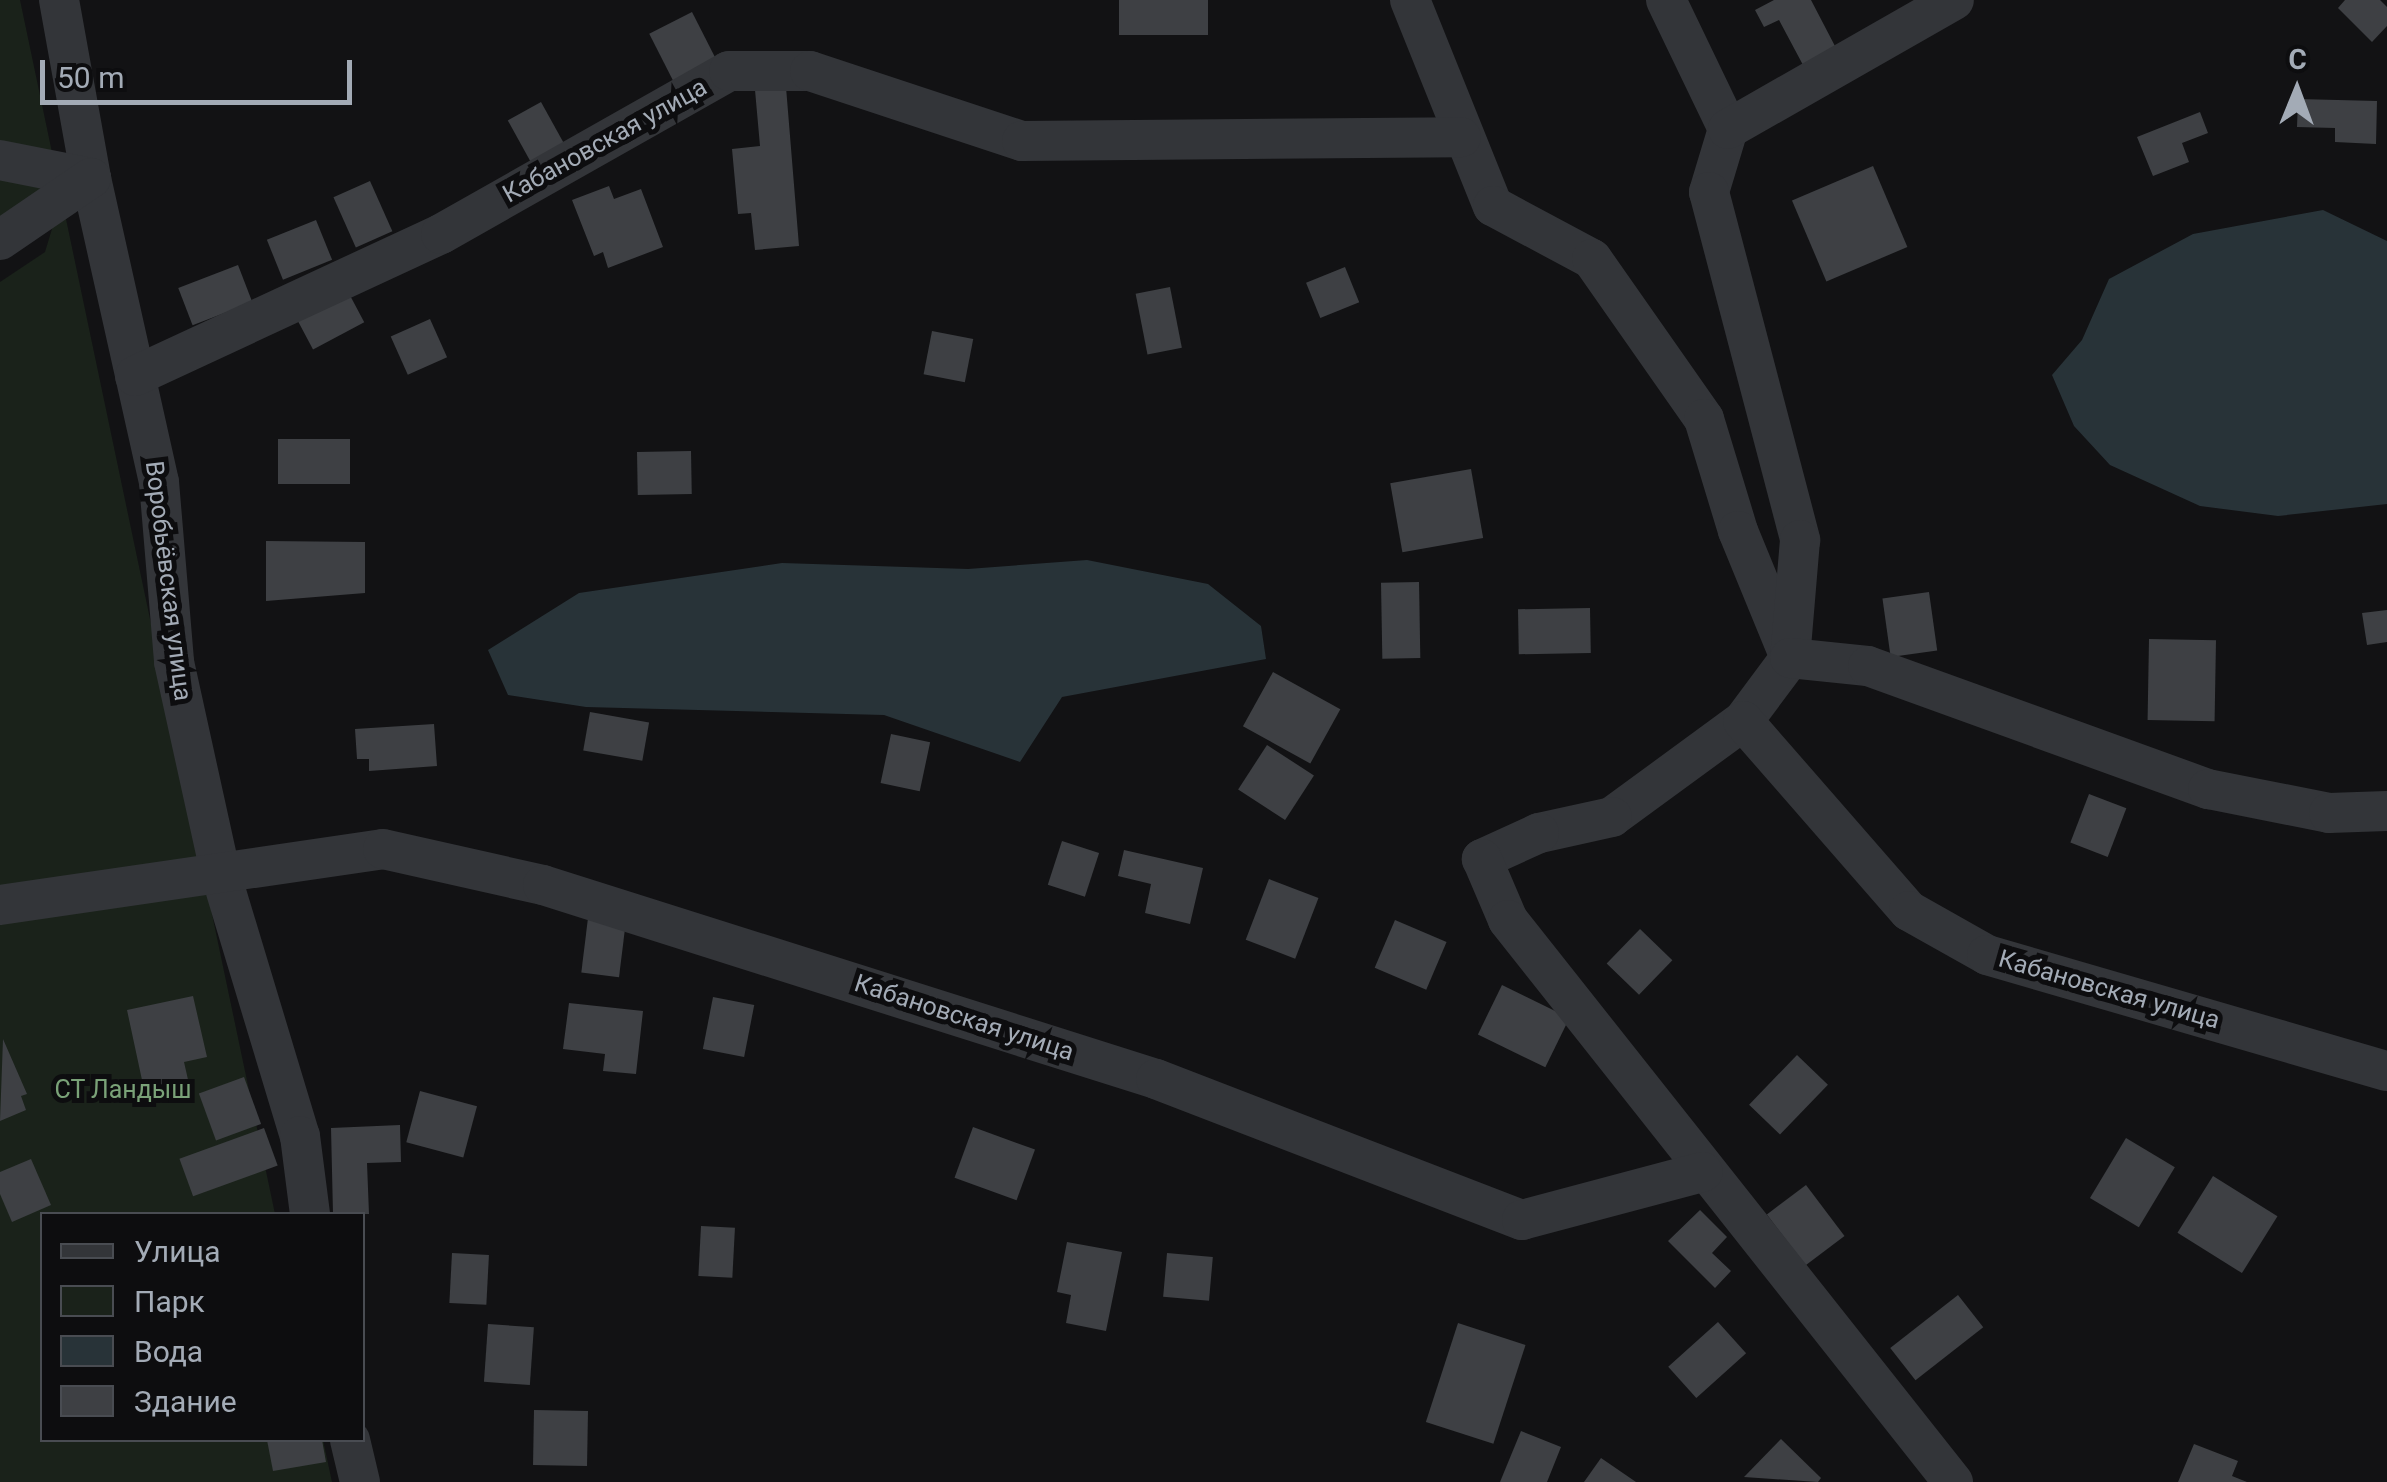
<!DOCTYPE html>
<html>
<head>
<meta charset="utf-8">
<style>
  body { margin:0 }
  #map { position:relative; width:2387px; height:1482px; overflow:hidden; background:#121214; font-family:Roboto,sans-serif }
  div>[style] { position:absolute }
  .green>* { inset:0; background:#1a221a }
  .water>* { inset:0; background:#283338 }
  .building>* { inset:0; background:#3e4044; transform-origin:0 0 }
  .minor>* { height:40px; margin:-20px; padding:0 20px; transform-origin:20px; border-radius:20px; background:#333539 }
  span { translate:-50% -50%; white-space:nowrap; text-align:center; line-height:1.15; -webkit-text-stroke:10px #0d0d0f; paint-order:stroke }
  .street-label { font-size:25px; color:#a3abb6 }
  .park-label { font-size:25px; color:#7aa278 }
  .legend { position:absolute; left:40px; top:1212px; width:325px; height:230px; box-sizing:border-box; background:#0d0d0f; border:2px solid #494c52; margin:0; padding:12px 18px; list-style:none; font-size:30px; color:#a3abb6 }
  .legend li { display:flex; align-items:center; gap:20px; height:50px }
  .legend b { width:50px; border:2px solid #494c52 }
  .north { position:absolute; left:2247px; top:40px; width:100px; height:100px; -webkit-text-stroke:8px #0d0d0f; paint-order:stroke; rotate:1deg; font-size:28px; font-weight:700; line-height:40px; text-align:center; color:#a3abb6 }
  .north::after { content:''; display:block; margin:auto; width:35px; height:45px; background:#a3abb6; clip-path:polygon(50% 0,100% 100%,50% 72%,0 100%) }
  .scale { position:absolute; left:40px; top:60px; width:312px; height:45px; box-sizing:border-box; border:5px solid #a3abb6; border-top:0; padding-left:12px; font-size:30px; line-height:35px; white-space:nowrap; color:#a3abb6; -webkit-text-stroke:8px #0d0d0f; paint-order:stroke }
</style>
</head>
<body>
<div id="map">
  <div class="green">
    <i style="clip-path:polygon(0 0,20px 0,275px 1214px,42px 1214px,42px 1440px,323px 1440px,332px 1482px,0 1482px,0 282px,45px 252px,58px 209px,0 255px)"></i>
  </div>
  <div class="water">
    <i style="clip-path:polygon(2323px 210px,2387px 241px,2387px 504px,2278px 516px,2200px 506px,2110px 465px,2074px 426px,2052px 375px,2082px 340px,2109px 279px,2193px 234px)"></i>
    <i style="clip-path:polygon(1087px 560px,1208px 584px,1261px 626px,1266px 659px,1062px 697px,1020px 762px,884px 715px,586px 707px,508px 695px,488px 650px,579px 593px,782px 563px,968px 569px)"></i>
  </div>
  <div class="building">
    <i style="left:1119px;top:0;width:89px;height:35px"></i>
    <i style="clip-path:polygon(1774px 0,1811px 0,1836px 48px,1803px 65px,1779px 20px,1764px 27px,1755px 10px)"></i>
    <i style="clip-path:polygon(2345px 0,2380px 0,2387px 7px,2387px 26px,2372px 42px,2338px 8px)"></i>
    <i style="left:692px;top:12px;width:56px;height:48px;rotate:63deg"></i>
    <i style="clip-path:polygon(786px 87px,799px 246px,755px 250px,751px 213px,738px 214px,732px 149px,760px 146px,755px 90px)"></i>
    <i style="clip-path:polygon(2298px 99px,2377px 101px,2376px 144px,2335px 142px,2335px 128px,2297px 127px)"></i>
    <i style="left:541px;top:102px;width:50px;height:38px;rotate:61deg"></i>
    <i style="clip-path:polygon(2200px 112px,2208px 133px,2182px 143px,2189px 162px,2153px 176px,2137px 137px)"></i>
    <i style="left:1873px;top:166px;width:88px;height:88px;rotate:67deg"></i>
    <i style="left:370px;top:181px;width:55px;height:40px;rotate:66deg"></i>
    <i style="clip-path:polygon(609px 186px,614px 199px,641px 189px,663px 247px,608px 268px,603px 252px,594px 256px,572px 200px)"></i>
    <i style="left:316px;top:220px;width:43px;height:53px;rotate:68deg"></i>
    <i style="left:238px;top:265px;width:40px;height:64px;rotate:69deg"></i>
    <i style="left:1345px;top:267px;width:38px;height:42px;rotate:68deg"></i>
    <i style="left:345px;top:286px;width:41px;height:58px;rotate:62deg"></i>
    <i style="left:1170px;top:287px;width:62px;height:35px;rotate:79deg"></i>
    <i style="left:430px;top:319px;width:42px;height:43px;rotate:66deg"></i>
    <i style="left:932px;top:331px;width:42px;height:44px;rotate:11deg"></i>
    <i style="left:278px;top:439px;width:72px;height:45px"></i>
    <i style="left:691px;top:451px;width:43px;height:54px;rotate:89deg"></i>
    <i style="left:1471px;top:469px;width:70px;height:82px;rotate:80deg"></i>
    <i style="clip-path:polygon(266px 541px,365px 542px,365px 593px,266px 601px)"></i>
    <i style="left:1419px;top:582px;width:76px;height:38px;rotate:89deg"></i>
    <i style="left:1929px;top:592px;width:59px;height:47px;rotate:82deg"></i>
    <i style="left:1590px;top:608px;width:45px;height:72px;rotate:89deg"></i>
    <i style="clip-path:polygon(2387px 610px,2387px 642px,2367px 645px,2362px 613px)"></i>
    <i style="left:2149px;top:639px;width:67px;height:81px;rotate:1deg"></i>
    <i style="left:1273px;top:672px;width:77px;height:62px;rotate:29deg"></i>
    <i style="left:590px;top:712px;width:60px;height:39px;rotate:10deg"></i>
    <i style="clip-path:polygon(434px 724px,437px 766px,369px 771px,369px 759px,357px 759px,355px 729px)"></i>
    <i style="left:891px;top:734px;width:40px;height:50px;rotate:12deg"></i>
    <i style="left:1267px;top:745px;width:56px;height:53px;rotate:33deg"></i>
    <i style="left:2089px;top:794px;width:40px;height:52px;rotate:21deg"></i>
    <i style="left:1062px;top:841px;width:39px;height:46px;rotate:18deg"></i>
    <i style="clip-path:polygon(1124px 850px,1203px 868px,1190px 924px,1145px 913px,1151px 884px,1118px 876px)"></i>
    <i style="left:1269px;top:879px;width:53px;height:65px;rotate:21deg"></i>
    <i style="left:588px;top:918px;width:38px;height:55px;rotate:7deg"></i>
    <i style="left:1395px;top:920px;width:56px;height:52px;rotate:23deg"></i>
    <i style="left:1640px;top:929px;width:45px;height:48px;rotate:44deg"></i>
    <i style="left:1502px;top:985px;width:75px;height:55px;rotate:26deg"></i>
    <i style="clip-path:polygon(193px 996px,207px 1057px,184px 1062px,189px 1084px,145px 1094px,127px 1010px)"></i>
    <i style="left:713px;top:997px;width:42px;height:53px;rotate:11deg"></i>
    <i style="clip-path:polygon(569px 1003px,643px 1011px,636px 1074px,603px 1071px,605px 1054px,563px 1049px)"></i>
    <i style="clip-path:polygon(3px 1039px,27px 1094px,21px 1096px,26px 1110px,0 1121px)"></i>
    <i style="left:1797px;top:1055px;width:43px;height:69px;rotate:44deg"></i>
    <i style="left:244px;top:1077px;width:50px;height:48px;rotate:70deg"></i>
    <i style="left:420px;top:1091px;width:59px;height:53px;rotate:15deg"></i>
    <i style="clip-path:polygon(400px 1125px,401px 1162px,367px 1163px,369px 1214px,333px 1214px,331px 1128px)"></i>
    <i style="left:973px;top:1127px;width:66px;height:54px;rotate:20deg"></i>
    <i style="left:264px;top:1128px;width:40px;height:90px;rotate:70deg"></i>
    <i style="left:2126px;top:1138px;width:57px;height:70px;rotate:31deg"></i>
    <i style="clip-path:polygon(31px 1159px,51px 1205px,12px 1222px,0 1194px,0 1172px)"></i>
    <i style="left:2213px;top:1176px;width:76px;height:67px;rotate:32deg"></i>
    <i style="left:1806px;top:1185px;width:64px;height:49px;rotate:53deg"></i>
    <i style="clip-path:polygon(1700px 1210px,1727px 1237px,1712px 1253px,1731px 1271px,1715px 1288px,1668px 1241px)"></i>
    <i style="left:701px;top:1226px;width:34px;height:50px;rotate:3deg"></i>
    <i style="clip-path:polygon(1067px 1242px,1122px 1252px,1106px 1331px,1066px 1323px,1071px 1295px,1057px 1292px)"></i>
    <i style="left:452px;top:1253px;width:37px;height:50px;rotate:3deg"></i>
    <i style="left:1167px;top:1253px;width:46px;height:44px;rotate:5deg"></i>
    <i style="left:1958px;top:1295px;width:41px;height:86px;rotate:52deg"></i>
    <i style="left:1718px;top:1322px;width:42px;height:67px;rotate:48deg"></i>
    <i style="left:1458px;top:1323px;width:71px;height:104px;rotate:18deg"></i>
    <i style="left:488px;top:1324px;width:46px;height:58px;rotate:4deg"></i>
    <i style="left:534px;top:1410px;width:54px;height:55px;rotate:1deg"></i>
    <i style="clip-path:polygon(1521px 1431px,1561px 1447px,1547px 1482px,1500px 1482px)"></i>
    <i style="clip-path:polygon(1781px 1439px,1821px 1478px,1818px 1482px,1744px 1477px)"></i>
    <i style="clip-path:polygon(267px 1440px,322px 1440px,326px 1462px,273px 1471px)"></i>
    <i style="clip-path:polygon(2194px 1444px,2238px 1461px,2232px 1476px,2247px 1482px,2178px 1482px)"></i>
    <i style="clip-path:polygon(1601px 1458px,1636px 1482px,1584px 1482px)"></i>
  </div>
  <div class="minor">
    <i style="left:59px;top:0;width:181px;rotate:79.8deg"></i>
    <i style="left:91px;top:178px;width:312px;rotate:77.4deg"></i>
    <i style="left:159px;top:482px;width:181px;rotate:85.2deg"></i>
    <i style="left:174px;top:662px;width:218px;rotate:77.6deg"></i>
    <i style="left:221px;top:875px;width:273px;rotate:73.2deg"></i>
    <i style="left:300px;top:1136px;width:79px;rotate:82.7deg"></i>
    <i style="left:1410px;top:0;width:222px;rotate:68.1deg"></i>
    <i style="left:1493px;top:206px;width:112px;rotate:28.2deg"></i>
    <i style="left:1592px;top:259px;width:195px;rotate:55deg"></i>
    <i style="left:1704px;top:419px;width:117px;rotate:73.1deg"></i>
    <i style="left:1738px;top:531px;width:137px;rotate:67.7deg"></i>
    <i style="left:1790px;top:658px;width:79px;rotate:126.7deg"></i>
    <i style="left:1743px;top:721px;width:162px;rotate:143.8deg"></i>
    <i style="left:1612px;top:817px;width:75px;rotate:167.6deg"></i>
    <i style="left:1539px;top:833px;width:63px;rotate:155.5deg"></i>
    <i style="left:1482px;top:859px;width:66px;rotate:66.9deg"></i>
    <i style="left:1508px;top:920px;width:717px;rotate:51.63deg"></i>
    <i style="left:1666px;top:0;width:143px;rotate:64.3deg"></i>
    <i style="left:1728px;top:129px;width:66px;rotate:106.8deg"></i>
    <i style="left:1709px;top:192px;width:360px;rotate:75.3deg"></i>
    <i style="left:1800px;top:540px;width:118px;rotate:94.8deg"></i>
    <i style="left:1790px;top:658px;width:78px;rotate:5.9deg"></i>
    <i style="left:1868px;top:666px;width:362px;rotate:19.9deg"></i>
    <i style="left:2208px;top:789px;width:123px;rotate:11.2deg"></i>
    <i style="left:2329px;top:813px;width:58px;rotate:-2deg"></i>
    <i style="left:1728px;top:129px;width:260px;rotate:-29.7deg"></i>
    <i style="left:0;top:160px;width:93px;rotate:11.2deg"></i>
    <i style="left:0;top:240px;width:110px;rotate:-34.3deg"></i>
    <i style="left:135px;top:376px;width:337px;rotate:-24.9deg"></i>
    <i style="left:441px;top:234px;width:331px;rotate:-29.5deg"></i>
    <i style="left:729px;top:71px;width:81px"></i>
    <i style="left:810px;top:71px;width:223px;rotate:18.3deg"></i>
    <i style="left:1022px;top:141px;width:439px;rotate:-0.5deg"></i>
    <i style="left:1743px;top:721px;width:252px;rotate:48.9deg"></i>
    <i style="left:1909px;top:911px;width:90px;rotate:29.4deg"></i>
    <i style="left:1987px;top:955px;width:416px;rotate:16.2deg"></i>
    <i style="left:0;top:905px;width:387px;rotate:-8.3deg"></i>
    <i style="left:383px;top:849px;width:164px;rotate:12.7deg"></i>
    <i style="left:543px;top:885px;width:643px;rotate:17.56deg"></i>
    <i style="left:1156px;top:1079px;width:392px;rotate:21.1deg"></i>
    <i style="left:1522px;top:1220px;width:187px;rotate:-14.9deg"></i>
    <i style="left:350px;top:1440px;width:43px;rotate:76.6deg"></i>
  </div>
  <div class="street-label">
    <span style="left:605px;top:141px;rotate:-29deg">Кабановская улица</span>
    <span style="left:168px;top:581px;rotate:83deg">Воробьёвская улица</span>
    <span style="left:2109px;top:990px;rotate:16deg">Кабановская улица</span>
    <span style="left:964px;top:1018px;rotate:18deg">Кабановская улица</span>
  </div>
  <div class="park-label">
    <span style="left:123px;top:1090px">СТ Ландыш</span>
  </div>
  <ul class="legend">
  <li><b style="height:12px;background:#333539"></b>Улица</li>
  <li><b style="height:28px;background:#1a221a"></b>Парк</li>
  <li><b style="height:28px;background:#283338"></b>Вода</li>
  <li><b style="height:28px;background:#3e4044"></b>Здание</li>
  </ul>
  <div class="north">С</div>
  <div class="scale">50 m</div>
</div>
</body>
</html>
